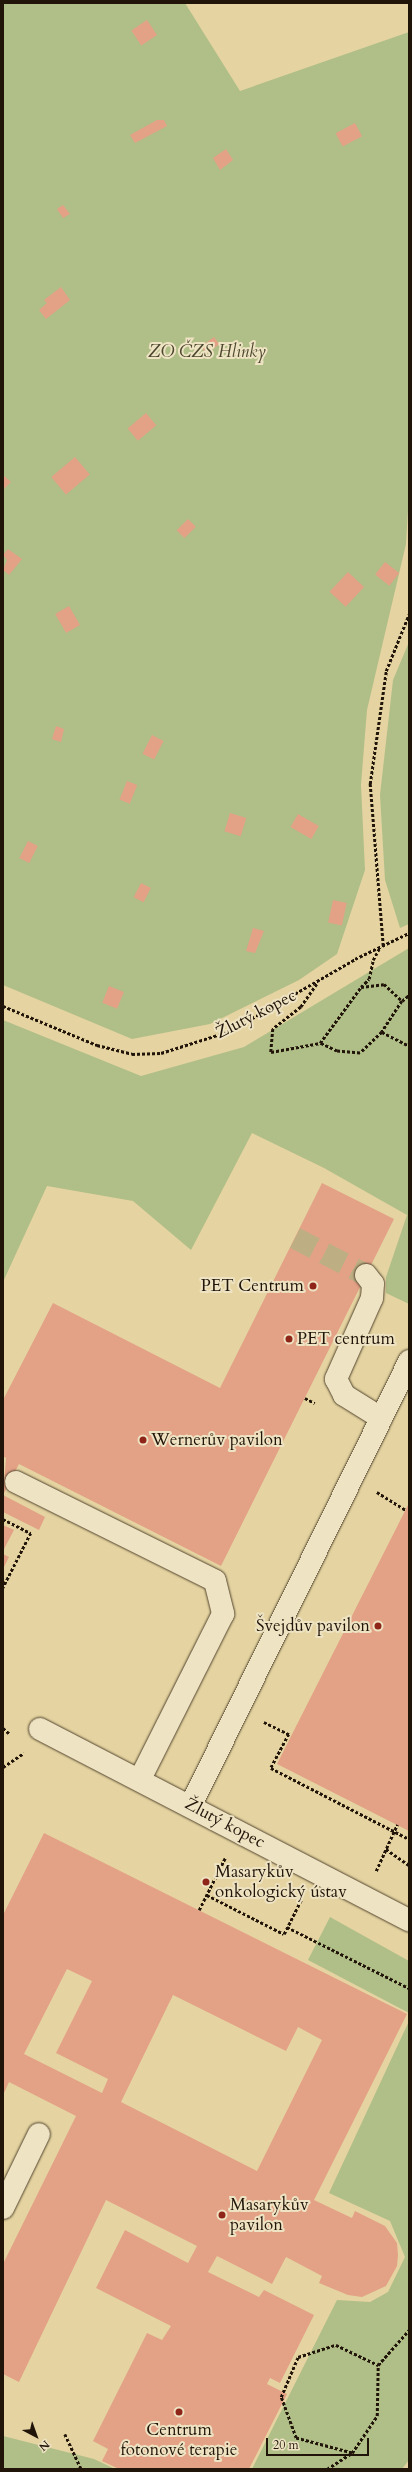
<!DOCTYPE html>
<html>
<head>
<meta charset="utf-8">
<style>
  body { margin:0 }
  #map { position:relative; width:412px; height:2472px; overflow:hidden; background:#e5d4a1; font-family:Cardo,serif }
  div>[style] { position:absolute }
  .green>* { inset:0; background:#b0be88 }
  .building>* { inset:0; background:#e3a186; transform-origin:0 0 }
  .minor-tunnel>* { height:22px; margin-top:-11px; transform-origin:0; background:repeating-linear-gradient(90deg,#beae83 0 22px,transparent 0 33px) }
  .path>* { height:2.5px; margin-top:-1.25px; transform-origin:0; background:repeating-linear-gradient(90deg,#211409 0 3px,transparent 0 5px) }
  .roads { filter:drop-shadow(0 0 1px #52442f) drop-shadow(0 0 1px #52442f) }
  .minor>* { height:22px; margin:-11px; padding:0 11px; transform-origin:11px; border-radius:11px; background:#eee3c2 }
  .dots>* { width:11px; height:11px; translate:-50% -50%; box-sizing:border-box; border:2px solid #eee3c2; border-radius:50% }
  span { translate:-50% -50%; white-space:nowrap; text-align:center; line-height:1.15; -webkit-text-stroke:4px #eee3c2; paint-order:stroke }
  .park-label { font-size:17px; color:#4c472f; font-style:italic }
  .street-label { font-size:17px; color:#211409 }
  .poi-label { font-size:17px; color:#211409 }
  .right { translate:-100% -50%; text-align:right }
  .left { translate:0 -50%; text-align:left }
  .frame { position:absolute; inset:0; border:4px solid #211409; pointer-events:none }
  .north { position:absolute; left:16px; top:2416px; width:40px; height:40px; -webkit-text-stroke:3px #eee3c2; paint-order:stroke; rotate:139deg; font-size:11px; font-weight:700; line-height:16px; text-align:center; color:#211409 }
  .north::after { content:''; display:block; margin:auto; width:14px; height:18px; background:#211409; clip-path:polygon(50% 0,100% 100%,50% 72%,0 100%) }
  .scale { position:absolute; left:266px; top:2438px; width:103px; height:18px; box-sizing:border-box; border:2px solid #211409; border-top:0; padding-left:5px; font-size:12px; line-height:14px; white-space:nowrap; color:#211409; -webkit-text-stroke:3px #eee3c2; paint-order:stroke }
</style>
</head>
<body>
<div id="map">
  <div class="green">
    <i style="clip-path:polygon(3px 3px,185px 3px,240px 91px,409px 32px,409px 493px,406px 544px,367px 710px,361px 785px,365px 870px,337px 954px,299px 980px,210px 1024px,132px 1039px,3px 985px)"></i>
    <i style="clip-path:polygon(409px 642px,409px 924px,400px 928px,385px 880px,380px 795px,393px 680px)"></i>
    <i style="clip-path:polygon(409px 948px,409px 1304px,386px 1293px,386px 1277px,407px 1215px,324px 1168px,252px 1133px,191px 1250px,133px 1201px,47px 1186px,3px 1282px,3px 1020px,141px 1076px,244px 1047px)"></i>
    <i style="clip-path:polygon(330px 1917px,409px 1961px,409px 2013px,308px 1960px)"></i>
    <i style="clip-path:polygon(409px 2021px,409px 2460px,402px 2469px,252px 2469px,337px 2300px,370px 2302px,388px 2292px,405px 2257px,390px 2221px,329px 2193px)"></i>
    <i style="clip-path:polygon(3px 2436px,94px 2459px,115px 2469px,3px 2469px)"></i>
  </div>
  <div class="building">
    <i style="left:147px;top:20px;width:18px;height:19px;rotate:56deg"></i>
    <i style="clip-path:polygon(157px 120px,164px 120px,167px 126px,135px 143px,130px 135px)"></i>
    <i style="left:355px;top:123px;width:15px;height:22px;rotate:62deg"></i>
    <i style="clip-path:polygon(226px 149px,233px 160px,220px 170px,213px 158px)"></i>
    <i style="clip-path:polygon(63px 205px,70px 214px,63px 218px,57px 209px)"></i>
    <i style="clip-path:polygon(61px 287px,70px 300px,46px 319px,39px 310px,47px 303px,44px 300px)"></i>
    <i style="left:214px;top:337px;width:9px;height:16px;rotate:54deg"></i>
    <i style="left:146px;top:413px;width:16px;height:24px;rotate:50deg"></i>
    <i style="left:75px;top:457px;width:23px;height:31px;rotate:50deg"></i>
    <i style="clip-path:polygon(3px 475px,11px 482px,3px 490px)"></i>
    <i style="left:188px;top:519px;width:11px;height:16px;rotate:45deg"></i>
    <i style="clip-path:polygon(8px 549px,22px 559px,9px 575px,3px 570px,7px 560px,3px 555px)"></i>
    <i style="left:385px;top:562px;width:18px;height:16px;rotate:38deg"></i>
    <i style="left:348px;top:572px;width:22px;height:27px;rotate:43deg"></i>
    <i style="left:69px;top:606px;width:22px;height:16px;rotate:60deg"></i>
    <i style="clip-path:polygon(56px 726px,64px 729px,61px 742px,52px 739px)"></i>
    <i style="left:152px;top:735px;width:13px;height:21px;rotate:27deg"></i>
    <i style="left:127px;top:781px;width:11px;height:20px;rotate:22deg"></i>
    <i style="left:230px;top:813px;width:17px;height:19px;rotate:17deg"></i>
    <i style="left:298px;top:814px;width:24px;height:15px;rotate:30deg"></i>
    <i style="left:28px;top:841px;width:11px;height:19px;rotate:27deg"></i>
    <i style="left:141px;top:883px;width:11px;height:16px;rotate:27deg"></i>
    <i style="left:333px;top:900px;width:14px;height:23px;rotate:12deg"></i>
    <i style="clip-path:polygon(253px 928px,264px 931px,255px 953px,246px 951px)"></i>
    <i style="left:109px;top:986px;width:16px;height:18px;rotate:22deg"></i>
    <i style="clip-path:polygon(322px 1183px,394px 1219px,221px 1566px,19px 1464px,3px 1495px,6px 1458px,3px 1456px,3px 1400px,53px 1303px,220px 1388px)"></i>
    <i style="clip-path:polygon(3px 1495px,45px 1517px,39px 1530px,3px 1512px)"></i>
    <i style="clip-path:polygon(409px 1503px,409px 1831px,277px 1764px)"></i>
    <i style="clip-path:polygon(3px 1525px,14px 1530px,3px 1551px)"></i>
    <i style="clip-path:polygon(3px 1554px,9px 1557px,3px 1569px)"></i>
    <i style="clip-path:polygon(evenodd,44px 1833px,407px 2014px,314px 2200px,352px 2218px,355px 2211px,385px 2226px,397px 2243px,398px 2255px,397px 2266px,386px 2286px,362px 2297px,348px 2295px,319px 2283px,322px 2276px,286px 2257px,272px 2284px,217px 2256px,208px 2272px,259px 2297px,264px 2290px,314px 2315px,280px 2383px,270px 2378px,267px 2384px,287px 2394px,249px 2469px,119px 2469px,102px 2461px,108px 2449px,93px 2441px,147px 2333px,162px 2340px,171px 2326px,96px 2288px,125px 2230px,188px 2263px,197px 2246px,106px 2200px,19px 2382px,3px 2374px,3px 2264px,76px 2116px,9px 2082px,3px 2095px,3px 1915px,44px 1833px,67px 1969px,92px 1981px,56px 2053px,108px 2079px,102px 2093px,24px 2054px,67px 1969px,44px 1833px,173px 1995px,286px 2051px,298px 2027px,322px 2040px,257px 2171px,121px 2102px,173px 1995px)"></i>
  </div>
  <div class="minor-tunnel">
    <i style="left:295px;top:1238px;width:80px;rotate:27.5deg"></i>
  </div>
  <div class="path">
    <i style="left:383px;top:946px;width:163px;rotate:-94.6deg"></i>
    <i style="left:370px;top:784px;width:114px;rotate:-81.9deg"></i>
    <i style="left:386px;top:671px;width:61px;rotate:-68deg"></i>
    <i style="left:317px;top:984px;width:28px;rotate:125deg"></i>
    <i style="left:301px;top:1007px;width:36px;rotate:142deg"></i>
    <i style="left:273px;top:1029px;width:23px;rotate:95deg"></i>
    <i style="left:271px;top:1052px;width:50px;rotate:-10.4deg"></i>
    <i style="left:361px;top:987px;width:23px;rotate:-7deg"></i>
    <i style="left:384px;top:984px;width:25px;rotate:43deg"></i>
    <i style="left:402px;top:1001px;width:37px;rotate:123deg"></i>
    <i style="left:382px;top:1032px;width:30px;rotate:136deg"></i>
    <i style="left:360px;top:1053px;width:23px;rotate:-175deg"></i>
    <i style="left:337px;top:1051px;width:19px;rotate:-155deg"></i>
    <i style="left:320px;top:1043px;width:69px;rotate:-53.8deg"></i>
    <i style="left:361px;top:987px;width:11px;rotate:-45deg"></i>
    <i style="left:369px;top:979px;width:19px;rotate:-78deg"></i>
    <i style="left:373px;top:960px;width:15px;rotate:-62deg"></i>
    <i style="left:402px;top:1001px;width:9px;rotate:-41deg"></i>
    <i style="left:3px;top:1006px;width:102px;rotate:22.5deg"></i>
    <i style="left:97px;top:1045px;width:36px;rotate:14deg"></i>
    <i style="left:132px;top:1054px;width:29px;rotate:-2deg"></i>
    <i style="left:161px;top:1053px;width:72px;rotate:-17.7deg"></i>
    <i style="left:230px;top:1031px;width:144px;rotate:-29.9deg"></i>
    <i style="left:355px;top:959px;width:60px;rotate:-25.7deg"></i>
    <i style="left:382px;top:1032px;width:30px;rotate:27deg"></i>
    <i style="left:305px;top:1398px;width:11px;rotate:27deg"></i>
    <i style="left:377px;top:1492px;width:34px;rotate:32deg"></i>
    <i style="left:3px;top:1519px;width:31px;rotate:27deg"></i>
    <i style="left:31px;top:1533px;width:62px;rotate:117deg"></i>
    <i style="left:264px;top:1722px;width:28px;rotate:26deg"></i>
    <i style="left:289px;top:1734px;width:38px;rotate:118deg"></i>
    <i style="left:271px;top:1768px;width:155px;rotate:27.2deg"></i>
    <i style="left:3px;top:1728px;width:9px;rotate:41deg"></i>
    <i style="left:3px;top:1767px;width:25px;rotate:-34deg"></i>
    <i style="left:386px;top:1849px;width:28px;rotate:35deg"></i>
    <i style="left:376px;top:1871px;width:51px;rotate:-65.5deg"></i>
    <i style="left:207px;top:1895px;width:86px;rotate:26.9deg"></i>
    <i style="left:284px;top:1934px;width:40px;rotate:-63.4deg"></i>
    <i style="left:199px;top:1910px;width:58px;rotate:-63.4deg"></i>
    <i style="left:287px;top:1927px;width:136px;rotate:26.6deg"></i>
    <i style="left:65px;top:2434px;width:38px;rotate:65deg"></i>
    <i style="left:352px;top:2453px;width:58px;rotate:-165deg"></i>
    <i style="left:296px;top:2438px;width:44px;rotate:-110.1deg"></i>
    <i style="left:281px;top:2397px;width:43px;rotate:-67deg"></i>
    <i style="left:298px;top:2357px;width:40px;rotate:-18deg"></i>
    <i style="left:336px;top:2345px;width:47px;rotate:25.5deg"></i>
    <i style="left:327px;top:2469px;width:30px;rotate:-33deg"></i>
    <i style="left:352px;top:2453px;width:45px;rotate:-56deg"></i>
    <i style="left:377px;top:2416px;width:51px;rotate:-88.9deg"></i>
    <i style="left:378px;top:2365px;width:47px;rotate:-48.5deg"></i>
  </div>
  <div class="roads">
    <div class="minor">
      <i style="left:366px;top:1275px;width:11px;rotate:52deg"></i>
      <i style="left:373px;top:1284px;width:14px;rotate:94deg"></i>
      <i style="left:372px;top:1298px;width:89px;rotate:114deg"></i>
      <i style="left:336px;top:1379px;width:18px;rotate:63deg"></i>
      <i style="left:344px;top:1395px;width:44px;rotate:31.9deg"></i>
      <i style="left:16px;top:1482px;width:222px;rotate:26.4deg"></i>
      <i style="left:215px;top:1581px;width:34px;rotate:76deg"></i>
      <i style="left:223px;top:1614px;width:185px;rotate:116.7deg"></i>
      <i style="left:40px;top:1729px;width:416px;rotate:27.4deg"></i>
      <i style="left:191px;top:1805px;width:495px;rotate:-63.8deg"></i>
      <i style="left:3px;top:2208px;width:82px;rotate:-64.1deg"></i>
    </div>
  </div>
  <div class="dots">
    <i style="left:313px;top:1286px;background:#8f2418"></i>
    <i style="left:289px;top:1339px;background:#8f2418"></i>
    <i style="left:143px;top:1440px;background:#8f2418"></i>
    <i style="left:378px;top:1626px;background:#8f2418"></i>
    <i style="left:206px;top:1882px;background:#8f2418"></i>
    <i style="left:222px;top:2215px;background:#8f2418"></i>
    <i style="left:179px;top:2412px;background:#8f2418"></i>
  </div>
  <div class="park-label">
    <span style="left:207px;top:352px">ZO ČZS Hlinky</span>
  </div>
  <div class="street-label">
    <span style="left:256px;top:1014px;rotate:-27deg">Žlutý kopec</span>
    <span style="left:225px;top:1823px;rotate:28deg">Žlutý kopec</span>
  </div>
  <div class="poi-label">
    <span class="right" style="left:304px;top:1286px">PET Centrum</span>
    <span class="left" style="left:297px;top:1339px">PET centrum</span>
    <span class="left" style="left:151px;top:1440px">Wernerův pavilon</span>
    <span class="right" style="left:370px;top:1626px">Švejdův pavilon</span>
    <span class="left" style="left:215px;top:1882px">Masarykův<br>onkologický ústav</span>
    <span class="left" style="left:230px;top:2215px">Masarykův<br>pavilon</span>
    <span style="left:179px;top:2440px">Centrum<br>fotonové terapie</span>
  </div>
  <div class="frame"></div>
  <div class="north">N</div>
  <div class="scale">20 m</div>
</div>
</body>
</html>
